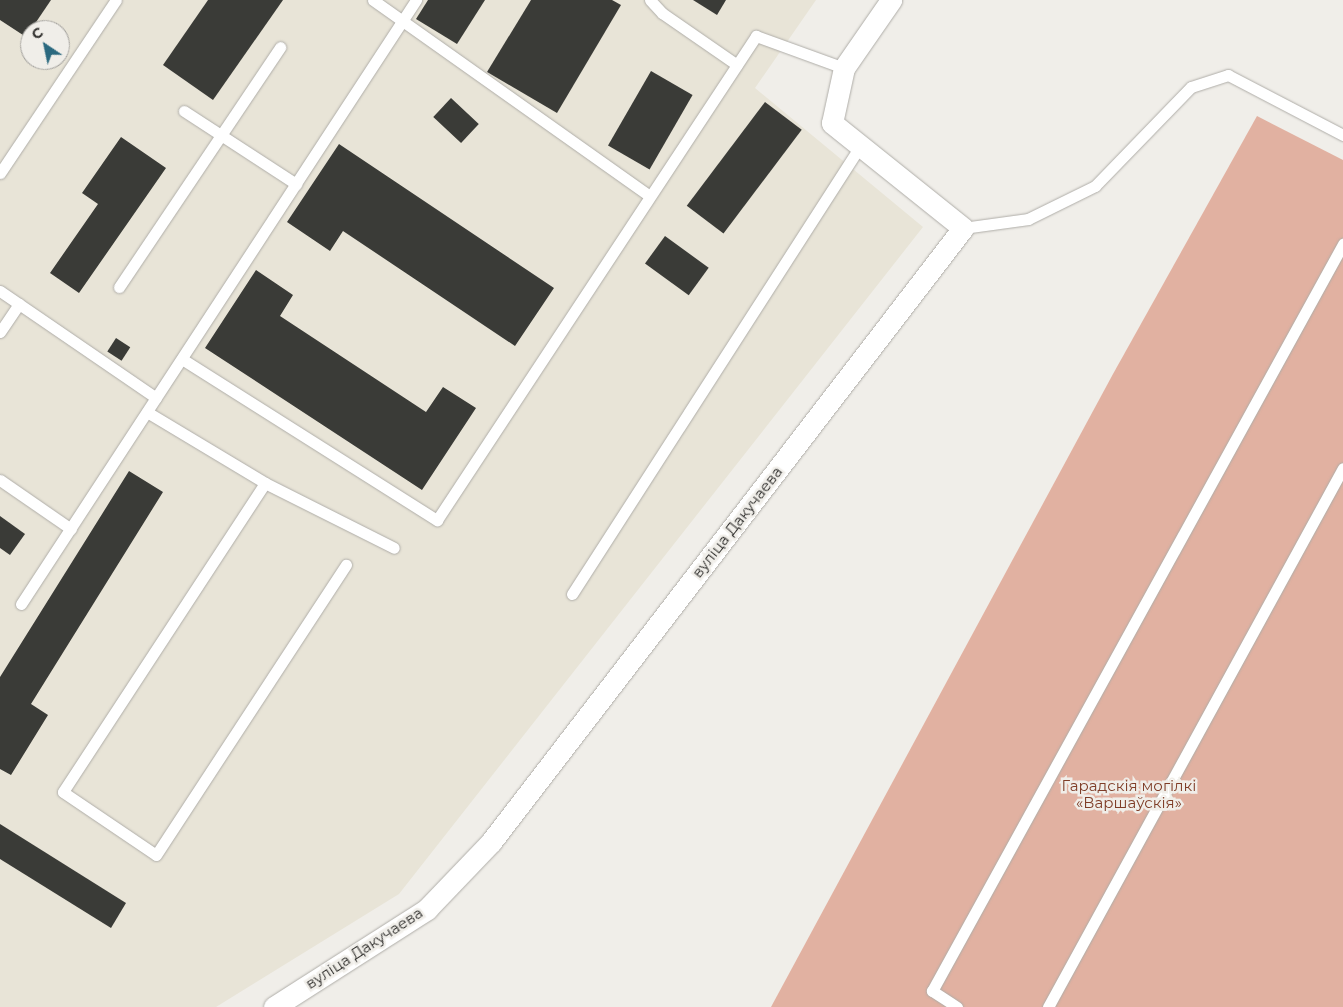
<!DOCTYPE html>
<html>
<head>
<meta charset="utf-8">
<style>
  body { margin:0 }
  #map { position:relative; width:1343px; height:1007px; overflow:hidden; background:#f0eee9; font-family:Montserrat,sans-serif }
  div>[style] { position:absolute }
  .built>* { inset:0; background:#e8e4d7 }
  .green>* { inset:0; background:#e1b1a1 }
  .building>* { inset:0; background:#3a3b37; transform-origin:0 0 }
  .roads { filter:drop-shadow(0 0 1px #afada8) drop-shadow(0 0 1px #afada8) }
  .service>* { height:11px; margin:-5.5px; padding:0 5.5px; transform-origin:5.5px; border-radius:5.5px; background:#fff }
  .minor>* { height:21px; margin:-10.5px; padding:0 10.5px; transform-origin:10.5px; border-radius:10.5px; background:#fff }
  span { translate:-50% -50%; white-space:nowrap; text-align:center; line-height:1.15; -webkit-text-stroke:5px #f0eee9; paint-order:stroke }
  .street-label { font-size:15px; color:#31302e }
  .park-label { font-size:15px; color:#7f3d27 }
  .north { position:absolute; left:20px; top:20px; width:50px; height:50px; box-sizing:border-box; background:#f0eee9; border:1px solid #a4a29e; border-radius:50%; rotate:326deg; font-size:14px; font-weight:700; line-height:20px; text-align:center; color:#31302e }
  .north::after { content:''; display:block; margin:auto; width:18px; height:22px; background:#2b697f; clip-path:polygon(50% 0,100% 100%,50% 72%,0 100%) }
</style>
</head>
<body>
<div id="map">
  <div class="built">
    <i style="clip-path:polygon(evenodd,0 0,816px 0,755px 88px,923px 227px,399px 894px,216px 1007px,0 1007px,0 0,30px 30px,60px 30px,60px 60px,30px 60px,30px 30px)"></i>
  </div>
  <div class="green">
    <i style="clip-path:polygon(1257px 116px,1343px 160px,1343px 1007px,771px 1007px,1113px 374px)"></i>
  </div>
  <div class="building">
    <i style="clip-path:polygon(0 0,51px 0,26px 37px,0 20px)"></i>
    <i style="clip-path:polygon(208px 0,283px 0,213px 100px,163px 65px)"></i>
    <i style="clip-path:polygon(428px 0,485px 0,457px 44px,416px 19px)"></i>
    <i style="clip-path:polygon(531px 0,612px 0,621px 5px,557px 113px,487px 72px)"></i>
    <i style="clip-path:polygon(693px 0,726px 0,717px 15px)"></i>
    <i style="left:651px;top:71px;width:48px;height:86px;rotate:30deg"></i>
    <i style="left:451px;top:98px;width:38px;height:26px;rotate:43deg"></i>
    <i style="left:765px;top:102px;width:46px;height:130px;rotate:37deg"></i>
    <i style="clip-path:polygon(121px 137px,166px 168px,79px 293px,50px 273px,98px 204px,82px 193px)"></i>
    <i style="clip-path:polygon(339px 144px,554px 288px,515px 346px,343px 231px,330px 251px,287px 222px)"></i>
    <i style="left:665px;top:236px;width:54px;height:34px;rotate:36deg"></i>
    <i style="clip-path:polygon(256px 270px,293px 295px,280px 316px,426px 412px,443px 387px,476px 408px,422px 490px,205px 348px)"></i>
    <i style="left:116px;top:338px;width:17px;height:16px;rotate:33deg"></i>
    <i style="clip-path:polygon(129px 471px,163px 492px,31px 704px,48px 715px,11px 775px,0 769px,0 677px)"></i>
    <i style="clip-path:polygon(0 516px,25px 534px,10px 555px,0 548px)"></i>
    <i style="clip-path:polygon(0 824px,126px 903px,111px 928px,0 859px)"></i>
  </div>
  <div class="roads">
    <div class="service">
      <i style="left:373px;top:0;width:339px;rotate:35.3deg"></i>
      <i style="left:650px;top:0;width:18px;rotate:47deg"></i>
      <i style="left:662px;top:13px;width:91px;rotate:34.7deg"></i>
      <i style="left:184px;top:111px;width:134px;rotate:33.1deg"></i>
      <i style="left:0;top:173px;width:208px;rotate:-56.2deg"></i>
      <i style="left:963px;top:228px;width:66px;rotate:-7.9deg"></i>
      <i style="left:1028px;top:219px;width:75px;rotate:-26.2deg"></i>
      <i style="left:1095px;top:186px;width:138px;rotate:-45.9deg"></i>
      <i style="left:1191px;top:87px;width:39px;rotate:-18deg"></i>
      <i style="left:1228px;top:75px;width:130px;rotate:27.6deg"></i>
      <i style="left:119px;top:287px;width:289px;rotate:-56.1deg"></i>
      <i style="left:0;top:291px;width:189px;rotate:34.4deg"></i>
      <i style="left:0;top:332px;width:34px;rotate:-56deg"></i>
      <i style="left:182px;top:359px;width:302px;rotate:32.3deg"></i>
      <i style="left:437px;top:520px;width:580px;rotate:-56.61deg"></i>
      <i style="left:756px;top:36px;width:94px;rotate:20deg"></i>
      <i style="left:147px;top:412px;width:138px;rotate:31deg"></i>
      <i style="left:265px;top:483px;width:144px;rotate:26.7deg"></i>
      <i style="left:0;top:480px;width:86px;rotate:34.6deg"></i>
      <i style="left:265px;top:483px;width:369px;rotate:123.2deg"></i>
      <i style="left:63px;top:792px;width:112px;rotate:34.1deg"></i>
      <i style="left:156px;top:855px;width:347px;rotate:-56.8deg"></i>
      <i style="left:572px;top:594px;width:530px;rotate:-57.24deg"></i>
      <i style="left:21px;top:604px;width:722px;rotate:-56.82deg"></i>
      <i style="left:957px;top:1007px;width:30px;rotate:-147deg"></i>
      <i style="left:932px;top:991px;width:853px;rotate:-61.18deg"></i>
      <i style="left:1048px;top:1007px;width:614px;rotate:-61.31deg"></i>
    </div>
    <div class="minor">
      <i style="left:274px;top:1007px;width:182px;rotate:-32.6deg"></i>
      <i style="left:427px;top:909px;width:93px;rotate:-46.3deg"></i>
      <i style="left:491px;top:842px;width:774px;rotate:-52.45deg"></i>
      <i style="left:963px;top:228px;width:168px;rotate:-141.3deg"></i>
      <i style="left:832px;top:123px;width:56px;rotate:-77.7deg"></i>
      <i style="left:844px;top:68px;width:83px;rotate:-55.3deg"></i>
    </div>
  </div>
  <div class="street-label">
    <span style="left:737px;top:522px;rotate:-52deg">вуліца Дакучаева</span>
    <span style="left:364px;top:948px;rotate:-33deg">вуліца Дакучаева</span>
  </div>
  <div class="park-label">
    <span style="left:1129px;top:794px">Гарадскія могілкі<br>«Варшаўскія»</span>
  </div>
  <div class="north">С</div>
</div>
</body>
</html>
